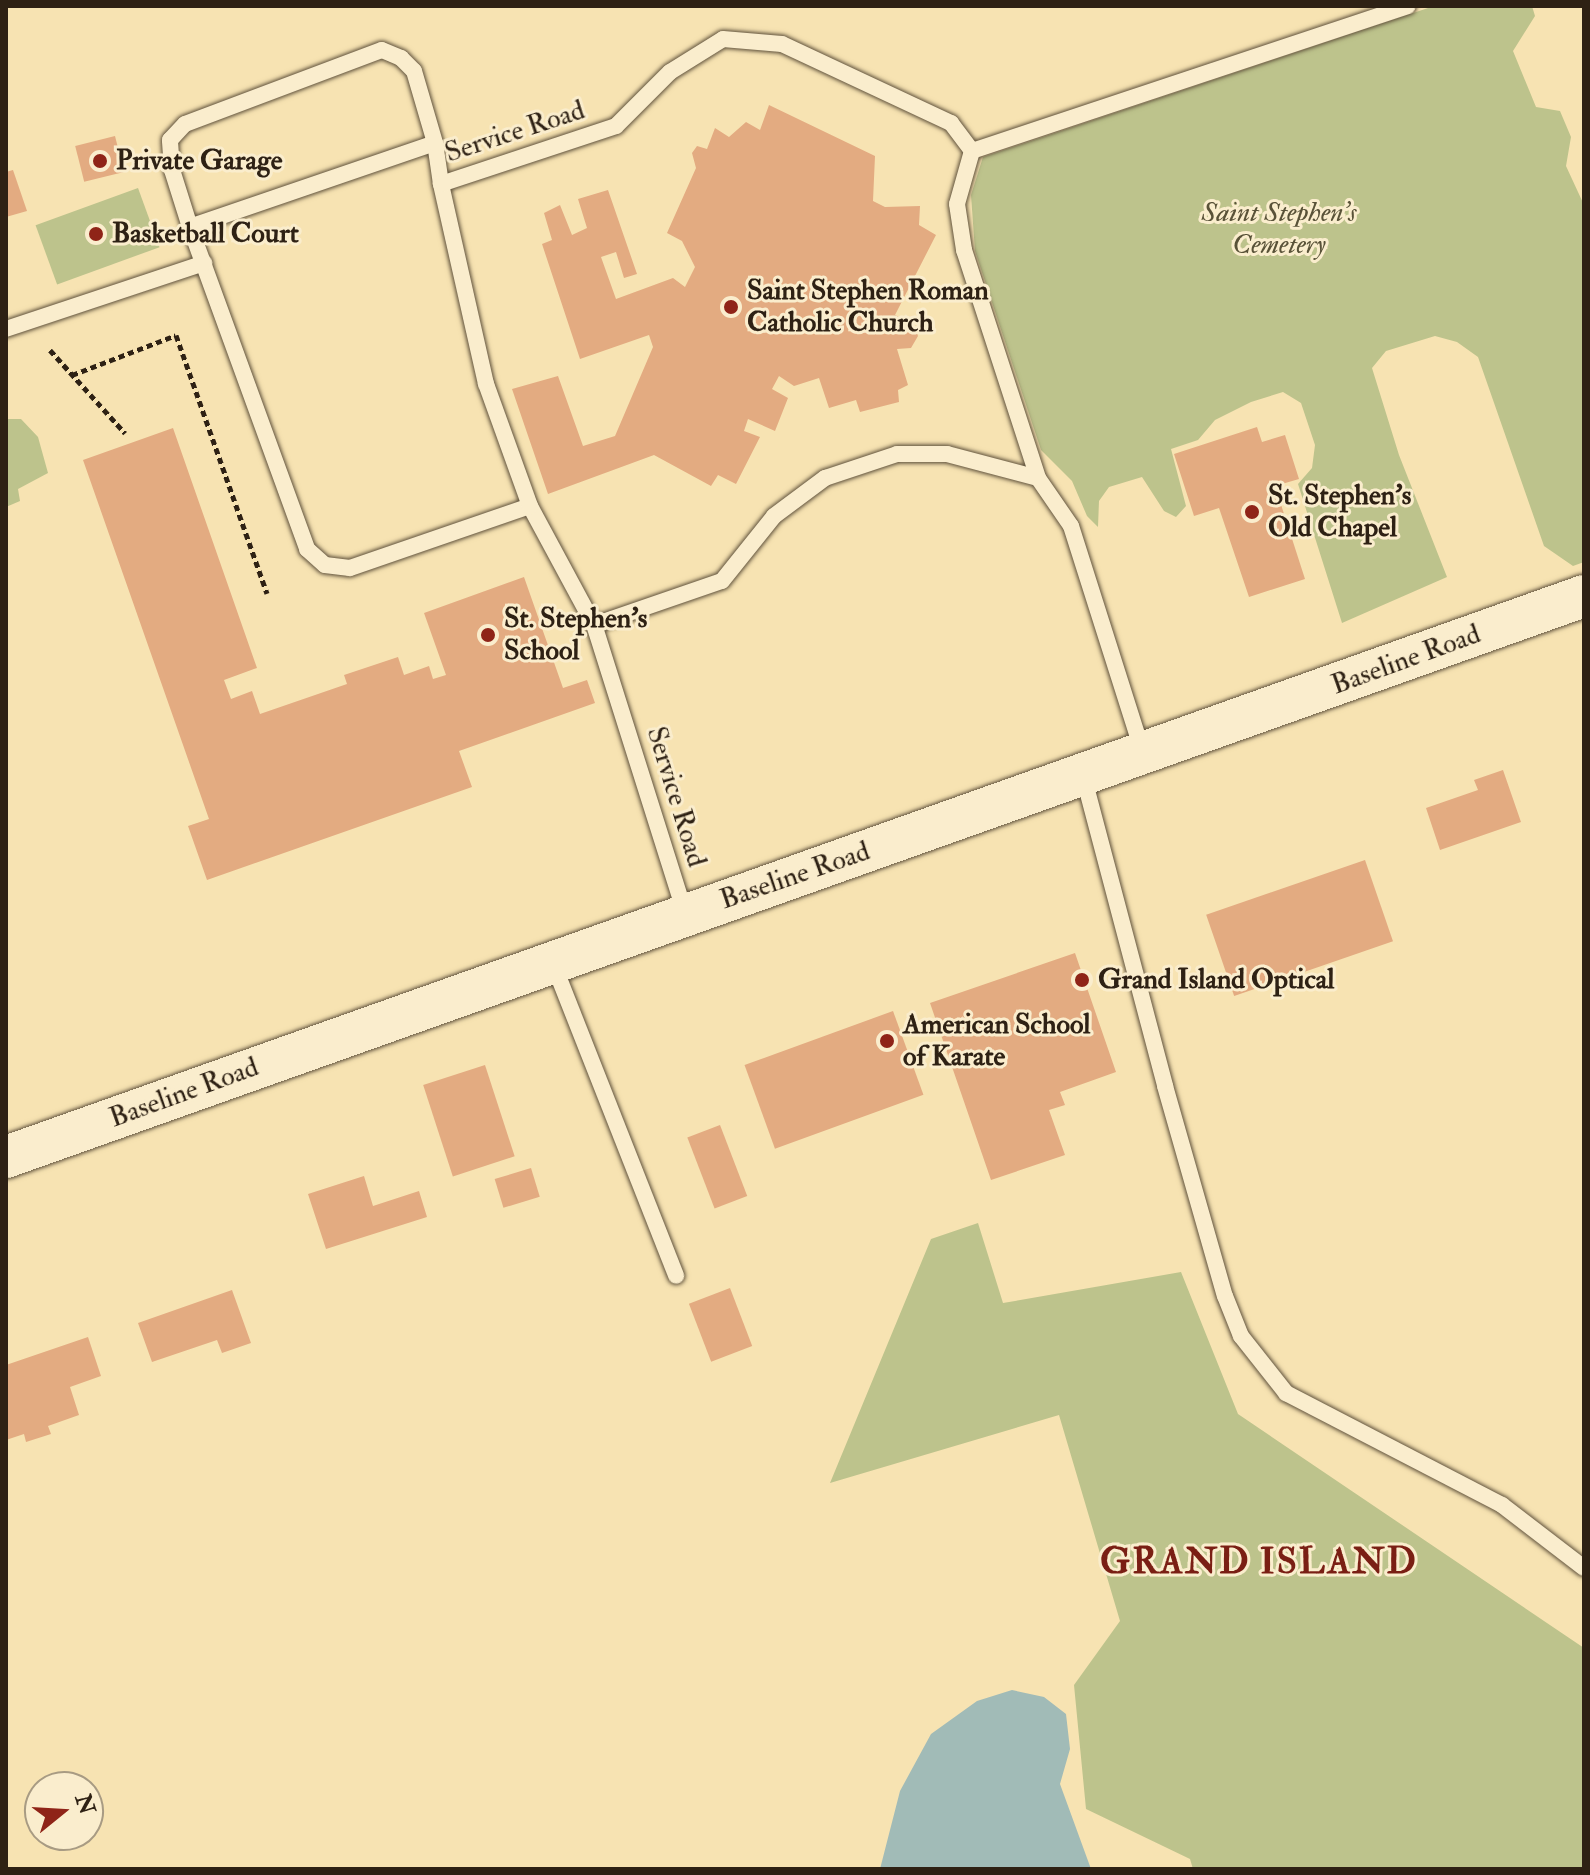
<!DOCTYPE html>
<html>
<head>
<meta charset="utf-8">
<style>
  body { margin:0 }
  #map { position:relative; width:1590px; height:1875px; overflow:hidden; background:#f7e3b2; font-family:"IM FELL Double Pica",serif }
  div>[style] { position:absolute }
  .green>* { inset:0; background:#bdc38c; transform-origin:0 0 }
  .water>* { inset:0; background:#a1bbb7 }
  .building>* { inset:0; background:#e3ab81; transform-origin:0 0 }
  .path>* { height:5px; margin-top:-2.5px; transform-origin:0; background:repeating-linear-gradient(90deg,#2e2114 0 6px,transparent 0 10px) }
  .roads { filter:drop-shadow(0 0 2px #60523c) drop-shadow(0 0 2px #60523c) }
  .service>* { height:16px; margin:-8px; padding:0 8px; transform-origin:8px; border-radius:8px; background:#faedcd }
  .tertiary>* { height:42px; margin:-21px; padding:0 21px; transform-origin:21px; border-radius:21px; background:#faedcd }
  .dots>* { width:22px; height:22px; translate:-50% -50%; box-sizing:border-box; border:4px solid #faedcd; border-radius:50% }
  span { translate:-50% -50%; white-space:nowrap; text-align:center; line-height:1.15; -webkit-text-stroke:6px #faedcd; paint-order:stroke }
  .street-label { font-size:28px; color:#2e2114 }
  .poi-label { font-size:28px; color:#2e2114; font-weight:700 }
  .left { translate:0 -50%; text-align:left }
  .park-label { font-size:28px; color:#595238; font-style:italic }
  .district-label { font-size:36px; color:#7a1f14; font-weight:700; letter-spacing:2px }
  .frame { position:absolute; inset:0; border:8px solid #2e2114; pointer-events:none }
  .north { position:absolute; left:24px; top:1771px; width:80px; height:80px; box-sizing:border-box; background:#faedcd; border:2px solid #a89b83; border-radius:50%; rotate:72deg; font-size:22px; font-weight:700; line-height:32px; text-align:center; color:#2e2114 }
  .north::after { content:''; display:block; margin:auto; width:28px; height:36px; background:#8f2418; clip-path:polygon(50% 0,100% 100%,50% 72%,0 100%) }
</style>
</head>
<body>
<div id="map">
  <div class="green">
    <i style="clip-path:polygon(1434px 6px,1532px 6px,1535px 16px,1513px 51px,1536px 107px,1560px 111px,1571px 137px,1566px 166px,1584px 205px,1584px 562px,1573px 566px,1544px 546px,1478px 357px,1457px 342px,1435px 336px,1386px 351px,1372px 368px,1399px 455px,1447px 577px,1342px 623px,1298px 484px,1312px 468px,1315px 445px,1301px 403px,1283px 392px,1251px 402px,1215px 420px,1198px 440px,1171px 449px,1186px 506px,1176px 517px,1164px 511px,1142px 477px,1109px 487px,1099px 501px,1098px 527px,1087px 516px,1072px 481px,1041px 450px,975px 251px,971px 195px,983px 157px)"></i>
    <i style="left:138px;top:188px;width:63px;height:109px;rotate:70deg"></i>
    <i style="clip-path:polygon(6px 419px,21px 419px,38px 437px,48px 473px,18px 489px,20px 501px,6px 507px)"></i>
    <i style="clip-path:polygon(978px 1223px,1003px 1303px,1181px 1272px,1238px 1414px,1584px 1648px,1584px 1869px,1193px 1869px,1190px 1859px,1086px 1809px,1074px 1685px,1120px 1621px,1059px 1415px,830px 1483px,931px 1239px)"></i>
  </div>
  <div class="water">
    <i style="clip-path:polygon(1012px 1690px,1044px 1697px,1066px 1714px,1070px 1749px,1060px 1784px,1091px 1869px,880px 1869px,900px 1791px,931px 1734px,977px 1701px)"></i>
  </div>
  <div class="building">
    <i style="clip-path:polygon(769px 105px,875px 156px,873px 201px,885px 207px,920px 206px,919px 225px,936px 235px,895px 315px,914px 326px,918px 336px,911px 348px,897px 349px,908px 385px,898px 390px,899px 402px,860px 412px,856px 400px,829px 408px,819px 378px,794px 386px,779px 376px,772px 389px,788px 398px,775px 431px,748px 419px,744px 431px,760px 437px,736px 484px,718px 475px,711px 486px,654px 455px,548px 494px,512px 389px,558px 376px,583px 446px,615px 436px,653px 347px,649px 335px,580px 359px,542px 244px,552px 240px,544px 213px,560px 205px,572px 235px,587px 228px,578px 199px,608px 190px,637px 274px,624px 278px,616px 252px,601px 257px,616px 299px,673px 278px,685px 287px,695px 267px,682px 241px,667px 233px,696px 168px,692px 153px,697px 146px,707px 149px,715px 128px,729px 137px,746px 122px,760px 130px)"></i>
    <i style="left:115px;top:136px;width:37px;height:41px;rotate:76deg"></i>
    <i style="clip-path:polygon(13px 170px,27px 211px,6px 217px,6px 172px)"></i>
    <i style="clip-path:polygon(1257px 427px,1262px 442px,1285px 435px,1299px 479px,1275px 486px,1305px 579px,1249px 597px,1219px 508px,1194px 516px,1174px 454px)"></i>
    <i style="clip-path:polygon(173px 428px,257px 668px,224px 680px,231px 699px,252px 691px,260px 714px,347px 684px,344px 675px,398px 657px,404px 675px,429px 666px,433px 679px,446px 675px,424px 613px,524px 577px,563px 688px,587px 680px,595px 703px,459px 751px,472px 787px,207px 880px,188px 826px,209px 819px,83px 460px)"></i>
    <i style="clip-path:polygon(1503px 770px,1521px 822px,1440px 850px,1426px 808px,1478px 790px,1474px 780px)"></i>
    <i style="left:1365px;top:860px;width:86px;height:168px;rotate:71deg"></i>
    <i style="clip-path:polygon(1075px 953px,1116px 1072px,1060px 1092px,1065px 1105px,1049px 1110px,1065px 1155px,991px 1180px,930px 1003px)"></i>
    <i style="left:893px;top:1011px;width:89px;height:158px;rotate:70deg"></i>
    <i style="left:485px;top:1065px;width:96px;height:65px;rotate:72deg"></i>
    <i style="left:720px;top:1125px;width:76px;height:35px;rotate:69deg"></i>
    <i style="left:531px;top:1168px;width:30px;height:38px;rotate:73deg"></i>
    <i style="clip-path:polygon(364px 1176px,373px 1206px,419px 1191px,427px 1217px,326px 1249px,308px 1194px)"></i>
    <i style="left:730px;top:1288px;width:62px;height:44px;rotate:69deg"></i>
    <i style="clip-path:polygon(232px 1290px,251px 1343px,222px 1353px,217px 1340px,152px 1362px,138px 1323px)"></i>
    <i style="clip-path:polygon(88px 1337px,101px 1376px,70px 1387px,79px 1415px,48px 1426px,51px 1434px,26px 1442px,24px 1434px,6px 1440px,6px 1365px)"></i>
  </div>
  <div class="path">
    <i style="left:50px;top:350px;width:112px;rotate:47.9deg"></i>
    <i style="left:72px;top:375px;width:111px;rotate:-21deg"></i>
    <i style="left:176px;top:335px;width:274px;rotate:70.6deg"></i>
  </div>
  <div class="roads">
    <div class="service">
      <i style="left:972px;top:151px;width:459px;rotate:-18.4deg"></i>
      <i style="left:441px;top:184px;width:41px;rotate:-98.3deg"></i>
      <i style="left:435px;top:143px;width:259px;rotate:161.1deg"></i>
      <i style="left:190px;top:227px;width:343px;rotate:70deg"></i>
      <i style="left:307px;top:549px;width:24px;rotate:42deg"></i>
      <i style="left:325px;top:565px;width:25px;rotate:7deg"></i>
      <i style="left:350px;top:568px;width:190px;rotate:-19deg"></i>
      <i style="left:190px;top:227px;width:60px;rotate:-107.5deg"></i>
      <i style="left:172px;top:170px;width:30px;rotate:-94deg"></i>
      <i style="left:170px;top:140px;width:22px;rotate:-47deg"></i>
      <i style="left:185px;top:124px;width:210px;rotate:-20.6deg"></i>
      <i style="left:382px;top:50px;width:21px;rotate:23deg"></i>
      <i style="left:401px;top:58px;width:18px;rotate:45deg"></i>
      <i style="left:414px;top:71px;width:75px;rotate:73.7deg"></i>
      <i style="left:6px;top:329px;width:209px;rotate:-18.4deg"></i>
      <i style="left:594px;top:625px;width:135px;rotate:-19deg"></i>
      <i style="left:722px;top:581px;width:83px;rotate:-51.3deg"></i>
      <i style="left:774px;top:516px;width:64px;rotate:-36.7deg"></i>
      <i style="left:825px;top:478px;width:76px;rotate:-18.4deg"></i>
      <i style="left:897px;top:454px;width:50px"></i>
      <i style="left:947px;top:454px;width:94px;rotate:14.8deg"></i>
      <i style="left:1038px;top:478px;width:58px;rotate:55.5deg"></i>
      <i style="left:1071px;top:526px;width:238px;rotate:72.4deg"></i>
      <i style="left:1083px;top:775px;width:322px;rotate:75.2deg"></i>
      <i style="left:1165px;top:1086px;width:218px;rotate:74.1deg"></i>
      <i style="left:1225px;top:1296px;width:43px;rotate:68.2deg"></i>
      <i style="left:1241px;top:1336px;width:73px;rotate:51.7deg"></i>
      <i style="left:1286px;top:1393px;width:243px;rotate:27.4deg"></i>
      <i style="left:1502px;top:1505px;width:103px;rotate:37.5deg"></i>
      <i style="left:685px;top:913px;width:302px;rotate:-107.5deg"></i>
      <i style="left:594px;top:625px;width:135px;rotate:-118.3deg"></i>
      <i style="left:530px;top:506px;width:130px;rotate:-109.8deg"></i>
      <i style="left:486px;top:384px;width:205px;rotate:-102.7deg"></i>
      <i style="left:441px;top:184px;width:184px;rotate:-18.3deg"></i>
      <i style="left:616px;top:126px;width:76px;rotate:-45deg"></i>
      <i style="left:670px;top:72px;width:62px;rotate:-31.9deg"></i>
      <i style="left:723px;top:39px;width:59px;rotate:4.8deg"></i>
      <i style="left:782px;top:44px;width:187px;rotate:25.1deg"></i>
      <i style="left:951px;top:123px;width:35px;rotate:53deg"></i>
      <i style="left:972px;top:151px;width:55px;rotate:105.8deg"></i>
      <i style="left:957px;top:204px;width:47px;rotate:81.3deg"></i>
      <i style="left:964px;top:250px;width:240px;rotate:72deg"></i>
      <i style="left:553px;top:963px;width:336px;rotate:68.5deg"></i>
    </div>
    <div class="tertiary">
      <i style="left:6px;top:1157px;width:1675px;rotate:-19.57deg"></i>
    </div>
  </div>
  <div class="dots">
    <i style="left:100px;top:161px;background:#8f2418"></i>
    <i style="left:96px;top:234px;background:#8f2418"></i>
    <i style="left:731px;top:307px;background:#8f2418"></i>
    <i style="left:1252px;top:512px;background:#8f2418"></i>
    <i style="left:488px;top:635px;background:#8f2418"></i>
    <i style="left:1082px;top:980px;background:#8f2418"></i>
    <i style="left:887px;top:1041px;background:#8f2418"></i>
  </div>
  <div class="street-label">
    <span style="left:515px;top:132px;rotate:-18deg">Service Road</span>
    <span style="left:1406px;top:660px;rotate:-20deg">Baseline Road</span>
    <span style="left:676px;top:797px;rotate:73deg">Service Road</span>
    <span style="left:795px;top:876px;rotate:-19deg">Baseline Road</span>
    <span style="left:184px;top:1093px;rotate:-20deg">Baseline Road</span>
  </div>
  <div class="poi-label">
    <span class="left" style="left:116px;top:161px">Private Garage</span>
    <span class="left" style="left:112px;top:234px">Basketball Court</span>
    <span class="left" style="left:747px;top:307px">Saint Stephen Roman<br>Catholic Church</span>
    <span class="left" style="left:1268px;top:512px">St. Stephen's<br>Old Chapel</span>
    <span class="left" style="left:504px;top:635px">St. Stephen's<br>School</span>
    <span class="left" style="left:1098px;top:980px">Grand Island Optical</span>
    <span class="left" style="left:903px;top:1041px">American School<br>of Karate</span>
  </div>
  <div class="park-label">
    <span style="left:1279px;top:229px">Saint Stephen's<br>Cemetery</span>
  </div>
  <div class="district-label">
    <span style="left:1259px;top:1562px">GRAND ISLAND</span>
  </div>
  <div class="frame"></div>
  <div class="north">N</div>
</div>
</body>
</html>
